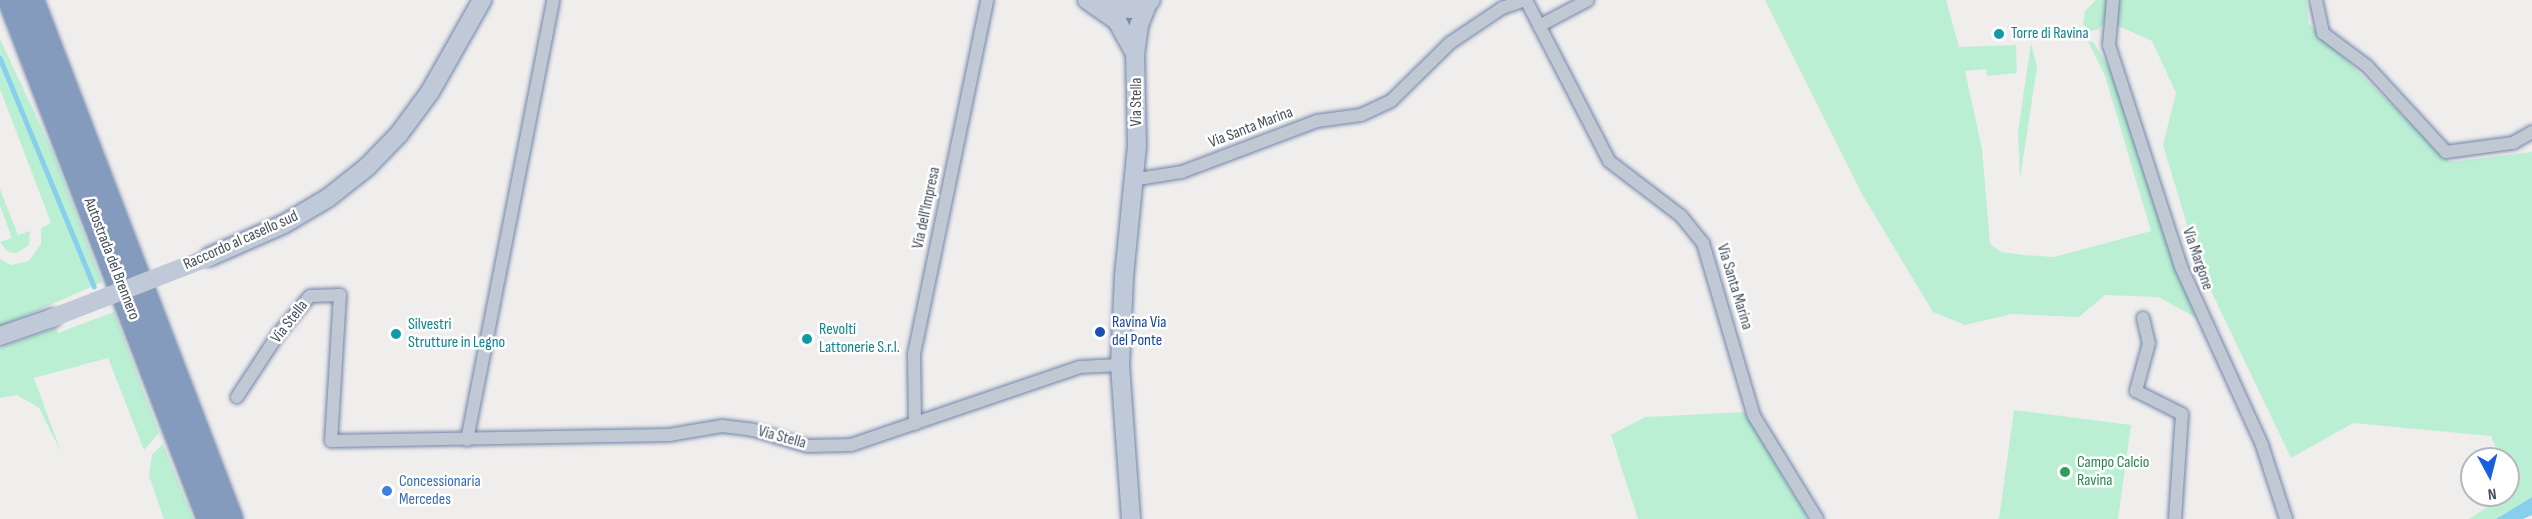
<!DOCTYPE html>
<html>
<head>
<meta charset="utf-8">
<style>
  body { margin:0 }
  #map { position:relative; width:2532px; height:519px; overflow:hidden; background:#f0eded; font-family:"Sofia Sans Condensed",sans-serif }
  div>[style] { position:absolute }
  .green>* { inset:0; background:#bbefd3 }
  .water>* { inset:0; background:#87cfec }
  .stream>* { height:4.5px; margin:-2.25px; padding:0 2.25px; transform-origin:2.25px; border-radius:2.25px; background:#87cfec }
  .roads { filter:drop-shadow(0 0 2px #7086a9) drop-shadow(0 0 2px #7086a9) }
  .street>* { height:12px; margin:-6px; padding:0 6px; transform-origin:6px; border-radius:6px; background:#c0c8d3 }
  .secondary>* { height:18px; margin:-9px; padding:0 9px; transform-origin:9px; border-radius:9px; background:#bfc9d7 }
  .highway>* { height:24px; margin:-12px; padding:0 12px; transform-origin:12px; border-radius:12px; background:#849bbd }
  .secondary-bridge>* { height:18px; margin:-9px; padding:0 9px; transform-origin:9px; border-radius:9px; background:#bfc9d7 }
  .dots>* { width:16px; height:16px; translate:-50% -50%; box-sizing:border-box; border:3px solid #fff; border-radius:50% }
  span { translate:-50% -50%; white-space:nowrap; text-align:center; line-height:1.15; -webkit-text-stroke:5px #fff; paint-order:stroke }
  .culture-label { font-size:16px; color:#0d838f }
  .left { translate:0 -50%; text-align:left }
  .street-label { font-size:16px; color:#454f5b }
  .transit-label { font-size:16px; color:#164399 }
  .leisure-label { font-size:16px; color:#27864d }
  .shop-label { font-size:16px; color:#366cbe }
  .north { position:absolute; left:2460px; top:447px; width:60px; height:60px; box-sizing:border-box; background:#fff; border:2px solid #b5b9bd; border-radius:50%; rotate:173deg; font-size:16px; font-weight:700; line-height:24px; text-align:center; color:#454f5b }
  .north::after { content:''; display:block; margin:auto; width:21px; height:27px; background:#185fdf; clip-path:polygon(50% 0,100% 100%,50% 72%,0 100%) }
</style>
</head>
<body>
<div id="map">
  <div class="green">
    <i style="clip-path:polygon(1765px 0,1946px 0,1959px 47px,2016px 45px,2017px 73px,1987px 76px,1986px 69px,1965px 71px,1982px 149px,1990px 244px,2001px 252px,2024px 255px,2054px 257px,2151px 231px,2105px 76px,2088px 41px,2094px 43px,2112px 73px,2195px 317px,2158px 297px,2105px 295px,2079px 317px,2012px 314px,1965px 325px,1933px 312px,1862px 194px)"></i>
    <i style="clip-path:polygon(2096px 0,2108px 0,2105px 21px,2099px 29px,2091px 31px,2083px 24px,2085px 11px)"></i>
    <i style="clip-path:polygon(2117px 0,2306px 0,2309px 24px,2450px 162px,2532px 152px,2532px 497px,2496px 519px,2469px 519px,2512px 491px,2508px 459px,2500px 459px,2491px 436px,2353px 423px,2291px 458px,2200px 268px,2163px 145px,2176px 93px,2152px 41px,2114px 24px)"></i>
    <i style="clip-path:polygon(0 39px,52px 150px,102px 282px,95px 285px,0 56px)"></i>
    <i style="clip-path:polygon(2031px 43px,2037px 67px,2020px 179px,2018px 132px)"></i>
    <i style="clip-path:polygon(0 62px,93px 286px,0 327px,0 259px,11px 265px,29px 261px,41px 244px,41px 228px,51px 223px,0 89px)"></i>
    <i style="clip-path:polygon(0 189px,18px 235px,30px 231px,29px 245px,17px 253px,8px 252px,0 242px,12px 238px,0 206px)"></i>
    <i style="clip-path:polygon(114px 312px,159px 433px,144px 450px,108px 358px,34px 378px,61px 452px,39px 408px,17px 395px,0 398px,0 348px,56px 328px,58px 333px)"></i>
    <i style="clip-path:polygon(2014px 410px,2131px 425px,2118px 519px,1999px 519px)"></i>
    <i style="clip-path:polygon(1745px 412px,1808px 519px,1638px 519px,1611px 435px,1645px 417px)"></i>
    <i style="clip-path:polygon(163px 444px,193px 519px,164px 519px,149px 476px,152px 455px)"></i>
  </div>
  <div class="water">
    <i style="clip-path:polygon(2532px 497px,2532px 515px,2523px 519px,2496px 519px)"></i>
  </div>
  <div class="stream">
    <i style="left:0;top:58px;width:247px;rotate:67.6deg"></i>
  </div>
  <div class="roads">
    <div class="street">
      <i style="left:1526px;top:0;width:181px;rotate:62.7deg"></i>
      <i style="left:1609px;top:161px;width:91px;rotate:37.4deg"></i>
      <i style="left:1681px;top:216px;width:35px;rotate:51deg"></i>
      <i style="left:1703px;top:243px;width:180px;rotate:73.6deg"></i>
      <i style="left:1754px;top:416px;width:121px;rotate:58.5deg"></i>
      <i style="left:2113px;top:0;width:45px;rotate:95.1deg"></i>
      <i style="left:2109px;top:45px;width:233px;rotate:72deg"></i>
      <i style="left:2181px;top:267px;width:196px;rotate:65.5deg"></i>
      <i style="left:2262px;top:445px;width:78px;rotate:72deg"></i>
      <i style="left:2316px;top:0;width:34px;rotate:78deg"></i>
      <i style="left:2323px;top:33px;width:55px;rotate:36.9deg"></i>
      <i style="left:2367px;top:66px;width:117px;rotate:47.4deg"></i>
      <i style="left:2446px;top:152px;width:68px;rotate:-7.7deg"></i>
      <i style="left:2513px;top:143px;width:22px;rotate:-30deg"></i>
      <i style="left:1539px;top:26px;width:55px;rotate:-28deg"></i>
      <i style="left:1132px;top:180px;width:51px;rotate:-9.1deg"></i>
      <i style="left:1182px;top:172px;width:144px;rotate:-20.7deg"></i>
      <i style="left:1317px;top:121px;width:44px;rotate:-7.8deg"></i>
      <i style="left:1361px;top:115px;width:33px;rotate:-25deg"></i>
      <i style="left:1391px;top:101px;width:83px;rotate:-44.5deg"></i>
      <i style="left:1450px;top:43px;width:63px;rotate:-33.9deg"></i>
      <i style="left:1502px;top:8px;width:24px;rotate:-19deg"></i>
      <i style="left:2143px;top:318px;width:26px;rotate:77deg"></i>
      <i style="left:2149px;top:343px;width:50px;rotate:105.2deg"></i>
      <i style="left:2136px;top:391px;width:51px;rotate:26.6deg"></i>
      <i style="left:2182px;top:414px;width:105px;rotate:93.8deg"></i>
      <i style="left:237px;top:397px;width:77px;rotate:-56.7deg"></i>
      <i style="left:279px;top:333px;width:48px;rotate:-50deg"></i>
      <i style="left:310px;top:296px;width:30px;rotate:-2deg"></i>
      <i style="left:340px;top:295px;width:146px;rotate:93.5deg"></i>
      <i style="left:331px;top:441px;width:338px;rotate:-1deg"></i>
      <i style="left:669px;top:435px;width:54px;rotate:-9.6deg"></i>
      <i style="left:722px;top:426px;width:31px;rotate:7deg"></i>
      <i style="left:753px;top:430px;width:57px;rotate:16.2deg"></i>
      <i style="left:808px;top:446px;width:43px;rotate:-1.3deg"></i>
      <i style="left:851px;top:445px;width:242px;rotate:-18.8deg"></i>
      <i style="left:1080px;top:367px;width:40px;rotate:-2.9deg"></i>
      <i style="left:915px;top:424px;width:70px;rotate:-90.8deg"></i>
      <i style="left:914px;top:354px;width:361px;rotate:-78.3deg"></i>
      <i style="left:467px;top:440px;width:448px;rotate:-78.9deg"></i>
    </div>
    <div class="secondary">
      <i style="left:1087px;top:0;width:37px;rotate:35deg"></i>
      <i style="left:1117px;top:21px;width:38px;rotate:61deg"></i>
      <i style="left:1101px;top:8px;width:32px;rotate:2deg"></i>
      <i style="left:1133px;top:9px;width:20px;rotate:-27deg"></i>
      <i style="left:209px;top:257px;width:82px;rotate:-23.7deg"></i>
      <i style="left:284px;top:224px;width:51px;rotate:-30.6deg"></i>
      <i style="left:328px;top:198px;width:50px;rotate:-38.5deg"></i>
      <i style="left:367px;top:167px;width:46px;rotate:-45.9deg"></i>
      <i style="left:399px;top:134px;width:52px;rotate:-53.6deg"></i>
      <i style="left:430px;top:92px;width:106px;rotate:-60.5deg"></i>
      <i style="left:0;top:336px;width:55px;rotate:-19.1deg"></i>
      <i style="left:1131px;top:519px;width:154px;rotate:-94.1deg"></i>
      <i style="left:1120px;top:365px;width:89px;rotate:-87.4deg"></i>
      <i style="left:1124px;top:276px;width:131px;rotate:-84.3deg"></i>
      <i style="left:1137px;top:146px;width:92px;rotate:-91.2deg"></i>
      <i style="left:1135px;top:54px;width:29px;rotate:-82deg"></i>
      <i style="left:1139px;top:25px;width:24px;rotate:-68deg"></i>
    </div>
    <div class="highway">
      <i style="left:11px;top:0;width:556px;rotate:69.02deg"></i>
      <i style="left:31px;top:0;width:556px;rotate:69.02deg"></i>
    </div>
  </div>
  <div class="secondary-bridge">
    <i style="left:52px;top:318px;width:168px;rotate:-21.2deg"></i>
  </div>
  <div class="dots">
    <i style="left:1999px;top:34px;background:#0f9aa8"></i>
    <i style="left:1100px;top:332px;background:#1a4fb4"></i>
    <i style="left:396px;top:334px;background:#0f9aa8"></i>
    <i style="left:807px;top:339px;background:#0f9aa8"></i>
    <i style="left:2065px;top:472px;background:#2e9e5b"></i>
    <i style="left:387px;top:491px;background:#3f7fe0"></i>
  </div>
  <div class="culture-label">
    <span class="left" style="left:2011px;top:34px">Torre di Ravina</span>
    <span class="left" style="left:408px;top:334px">Silvestri<br>Strutture in Legno</span>
    <span class="left" style="left:819px;top:339px">Revolti<br>Lattonerie S.r.l.</span>
  </div>
  <div class="street-label">
    <span style="left:1137px;top:102px;rotate:-90deg">Via Stella</span>
    <span style="left:1251px;top:128px;rotate:-21deg">Via Santa Marina</span>
    <span style="left:927px;top:208px;rotate:-78deg">Via dell'Impresa</span>
    <span style="left:241px;top:241px;rotate:-24deg">Raccordo al casello sud</span>
    <span style="left:111px;top:259px;rotate:69deg">Autostrada del Brennero</span>
    <span style="left:2197px;top:259px;rotate:71deg">Via Margone</span>
    <span style="left:1734px;top:287px;rotate:73deg">Via Santa Marina</span>
    <span style="left:290px;top:322px;rotate:-52deg">Via Stella</span>
    <span style="left:782px;top:438px;rotate:15deg">Via Stella</span>
  </div>
  <div class="transit-label">
    <span class="left" style="left:1112px;top:332px">Ravina Via<br>del Ponte</span>
  </div>
  <div class="leisure-label">
    <span class="left" style="left:2077px;top:472px">Campo Calcio<br>Ravina</span>
  </div>
  <div class="shop-label">
    <span class="left" style="left:399px;top:491px">Concessionaria<br>Mercedes</span>
  </div>
  <div class="north">N</div>
</div>
</body>
</html>
